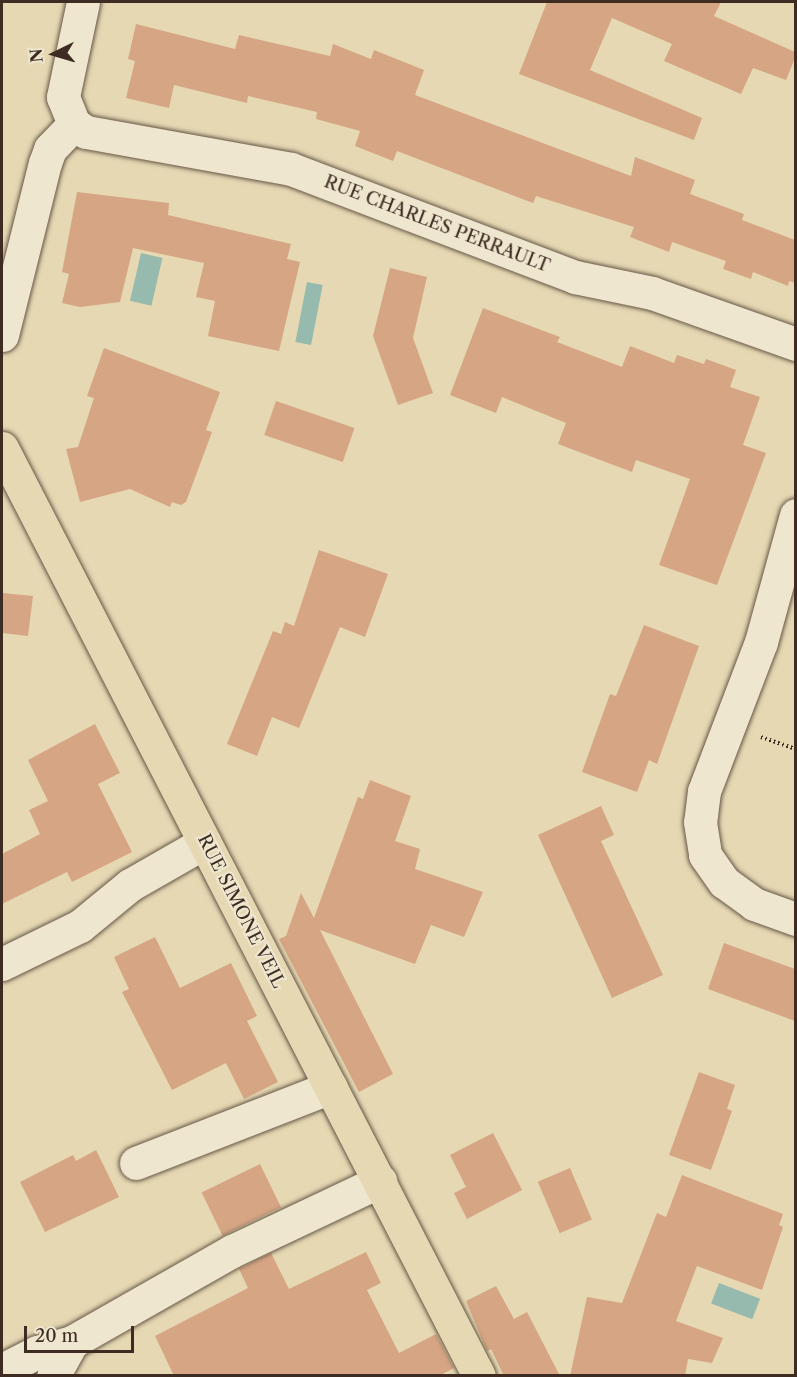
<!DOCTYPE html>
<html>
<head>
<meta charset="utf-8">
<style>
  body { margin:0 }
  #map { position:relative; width:797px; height:1377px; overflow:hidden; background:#e5d8b3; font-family:"Libre Caslon Text",serif }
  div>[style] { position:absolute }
  .water>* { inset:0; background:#96baad; transform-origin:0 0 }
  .building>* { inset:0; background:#d6a684; transform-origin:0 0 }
  .path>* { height:4px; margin-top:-2px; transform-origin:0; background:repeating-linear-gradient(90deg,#3e2c23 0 1.5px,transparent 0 4.5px) }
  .roads { filter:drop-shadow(0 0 2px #685747) drop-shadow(0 0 2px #685747) }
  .minor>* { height:33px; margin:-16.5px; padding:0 16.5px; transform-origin:16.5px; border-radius:16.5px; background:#eee6ce }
  .major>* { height:33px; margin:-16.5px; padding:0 16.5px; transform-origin:16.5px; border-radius:16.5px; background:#e5d8b3 }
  span { translate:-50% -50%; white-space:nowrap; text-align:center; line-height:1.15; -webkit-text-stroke:4.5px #eee6ce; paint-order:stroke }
  .street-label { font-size:18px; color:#3e2c23 }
  .frame { position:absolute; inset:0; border:3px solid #3e2c23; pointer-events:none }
  .north { position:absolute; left:24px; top:24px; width:60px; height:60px; -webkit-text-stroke:4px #eee6ce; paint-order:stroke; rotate:265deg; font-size:16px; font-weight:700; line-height:24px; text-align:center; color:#3e2c23 }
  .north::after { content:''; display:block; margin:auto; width:21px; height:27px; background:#3e2c23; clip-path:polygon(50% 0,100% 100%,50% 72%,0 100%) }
  .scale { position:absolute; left:24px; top:1326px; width:110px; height:27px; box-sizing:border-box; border:3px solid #3e2c23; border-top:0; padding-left:8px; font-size:18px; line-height:21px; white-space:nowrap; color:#3e2c23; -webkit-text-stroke:4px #eee6ce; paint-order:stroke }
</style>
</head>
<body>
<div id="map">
  <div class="water">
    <i style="left:141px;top:253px;width:22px;height:49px;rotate:13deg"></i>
    <i style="left:307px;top:282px;width:16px;height:61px;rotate:11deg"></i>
    <i style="left:719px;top:1283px;width:44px;height:22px;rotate:21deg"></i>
  </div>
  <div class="building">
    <i style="clip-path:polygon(547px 2px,721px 2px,714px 16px,795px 52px,795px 58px,786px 80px,753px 68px,741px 94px,664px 61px,672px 44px,612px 18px,590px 70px,702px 118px,694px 140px,519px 74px)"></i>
    <i style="clip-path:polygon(136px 24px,235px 49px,239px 35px,330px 56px,333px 44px,371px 59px,374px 50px,424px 70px,415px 95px,631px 176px,635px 157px,695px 180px,690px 194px,744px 214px,742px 220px,795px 240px,795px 283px,789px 281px,788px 286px,753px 272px,751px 279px,723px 269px,726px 261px,672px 242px,669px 252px,630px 237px,634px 227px,536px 196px,533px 203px,397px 151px,393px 161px,355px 146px,360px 131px,316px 119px,317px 112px,248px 96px,247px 103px,174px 85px,169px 108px,126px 98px,135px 61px,128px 59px)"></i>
    <i style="clip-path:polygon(77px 192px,169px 203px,168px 215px,291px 244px,287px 259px,300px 262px,279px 351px,208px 336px,215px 301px,196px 297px,204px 263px,133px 248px,120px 302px,80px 307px,62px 303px,69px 274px,62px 272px)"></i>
    <i style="clip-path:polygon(390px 268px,427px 277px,413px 338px,433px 393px,398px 405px,373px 336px)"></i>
    <i style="clip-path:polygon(483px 308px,560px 337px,557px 342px,622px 367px,630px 346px,674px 363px,677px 355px,704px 364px,706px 359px,736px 370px,730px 387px,760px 397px,743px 445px,766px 453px,717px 585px,659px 565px,690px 479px,636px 460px,632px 472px,558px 444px,566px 423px,502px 397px,496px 413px,450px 395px)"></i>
    <i style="clip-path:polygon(104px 348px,220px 392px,206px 430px,212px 432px,186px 502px,181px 505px,172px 502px,170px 507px,130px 489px,80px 502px,66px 449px,78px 447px,94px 398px,87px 396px)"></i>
    <i style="left:276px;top:401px;width:83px;height:36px;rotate:19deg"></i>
    <i style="clip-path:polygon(319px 550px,388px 574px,365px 637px,340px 627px,299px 728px,272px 717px,257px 756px,227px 744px,273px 631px,281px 634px,285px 622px,294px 626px)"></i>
    <i style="clip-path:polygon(2px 593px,33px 596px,28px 636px,2px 633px)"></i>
    <i style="clip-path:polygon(644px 625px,699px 646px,657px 764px,649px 760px,637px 792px,582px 772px,610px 694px,616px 696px)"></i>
    <i style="clip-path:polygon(95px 724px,120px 773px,98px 784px,132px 852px,72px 882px,67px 872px,2px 904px,2px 854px,40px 834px,29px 810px,48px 801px,28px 760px)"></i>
    <i style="clip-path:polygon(370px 780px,411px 796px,395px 841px,420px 849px,415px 869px,483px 892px,464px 937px,431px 925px,415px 964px,320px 930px,393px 1074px,359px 1092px,279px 939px,286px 936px,301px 893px,314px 918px,358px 797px,363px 799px)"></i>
    <i style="clip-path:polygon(601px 806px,614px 835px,601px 841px,663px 975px,612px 998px,538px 835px)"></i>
    <i style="clip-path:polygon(155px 937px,180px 988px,231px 963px,257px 1016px,247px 1021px,278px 1082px,244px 1099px,226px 1063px,172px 1090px,122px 992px,129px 989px,114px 957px)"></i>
    <i style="clip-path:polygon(724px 943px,795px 969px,795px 1021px,708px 989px)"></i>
    <i style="clip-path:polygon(699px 1072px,735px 1085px,727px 1109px,732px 1111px,711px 1170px,669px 1155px)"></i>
    <i style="clip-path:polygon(493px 1133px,522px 1190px,467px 1219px,454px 1193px,466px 1187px,450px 1155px)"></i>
    <i style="clip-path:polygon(96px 1150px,119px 1197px,45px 1232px,20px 1182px,73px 1155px,76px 1161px)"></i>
    <i style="left:260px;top:1164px;width:48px;height:65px;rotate:64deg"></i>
    <i style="left:570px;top:1168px;width:56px;height:35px;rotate:67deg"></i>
    <i style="clip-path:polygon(682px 1175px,783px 1214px,779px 1225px,783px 1227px,762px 1290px,697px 1266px,676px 1321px,723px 1338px,712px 1363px,688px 1359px,685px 1376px,570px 1376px,587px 1297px,622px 1303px,657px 1213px,666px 1217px)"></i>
    <i style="clip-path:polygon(366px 1252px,381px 1283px,367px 1290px,399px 1353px,436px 1334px,454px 1368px,439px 1376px,174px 1376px,155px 1336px,248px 1288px,239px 1269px,271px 1253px,289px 1289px)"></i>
    <i style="clip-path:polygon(496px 1286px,514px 1319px,527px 1312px,560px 1376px,504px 1376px,491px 1349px,487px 1351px,466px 1301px)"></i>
  </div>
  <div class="path">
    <i style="left:761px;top:737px;width:37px;rotate:19deg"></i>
  </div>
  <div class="roads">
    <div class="minor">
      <i style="left:83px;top:2px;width:97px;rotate:101.9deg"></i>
      <i style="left:63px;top:97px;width:29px;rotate:68deg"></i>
      <i style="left:74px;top:124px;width:14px;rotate:34deg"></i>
      <i style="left:86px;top:132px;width:208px;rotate:10.2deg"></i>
      <i style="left:291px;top:169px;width:304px;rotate:20.8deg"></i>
      <i style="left:575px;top:277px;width:79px;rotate:11.7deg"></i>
      <i style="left:652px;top:293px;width:153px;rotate:19.5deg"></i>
      <i style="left:2px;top:335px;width:177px;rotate:-76deg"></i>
      <i style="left:45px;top:163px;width:15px;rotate:-70deg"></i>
      <i style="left:50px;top:149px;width:35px;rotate:-46deg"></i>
      <i style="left:796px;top:515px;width:132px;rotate:105.4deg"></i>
      <i style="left:761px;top:642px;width:160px;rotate:110.9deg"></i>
      <i style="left:704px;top:791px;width:31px;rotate:97deg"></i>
      <i style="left:700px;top:822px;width:33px;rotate:81deg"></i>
      <i style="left:705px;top:855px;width:33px;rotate:55deg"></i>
      <i style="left:724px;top:882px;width:37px;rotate:36deg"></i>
      <i style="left:754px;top:904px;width:45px;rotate:19.7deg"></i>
      <i style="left:2px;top:964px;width:87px;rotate:-26deg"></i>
      <i style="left:80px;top:926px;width:65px;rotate:-39.4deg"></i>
      <i style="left:130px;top:885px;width:86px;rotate:-29.8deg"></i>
      <i style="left:136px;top:1163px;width:209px;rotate:-21.3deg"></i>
      <i style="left:72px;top:1342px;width:184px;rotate:-29.6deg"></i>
      <i style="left:232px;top:1251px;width:164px;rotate:-25.3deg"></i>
      <i style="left:2px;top:1370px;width:39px;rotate:-27deg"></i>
      <i style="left:37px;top:1352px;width:36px;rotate:-16deg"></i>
      <i style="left:72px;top:1342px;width:39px;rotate:119deg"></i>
    </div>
    <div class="major">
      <i style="left:2px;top:448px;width:1043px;rotate:62.8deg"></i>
    </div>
  </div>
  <div class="street-label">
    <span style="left:437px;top:224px;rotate:21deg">RUE CHARLES PERRAULT</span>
    <span style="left:241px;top:911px;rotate:63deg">RUE SIMONE VEIL</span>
  </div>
  <div class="frame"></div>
  <div class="north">N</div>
  <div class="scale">20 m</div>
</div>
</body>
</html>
